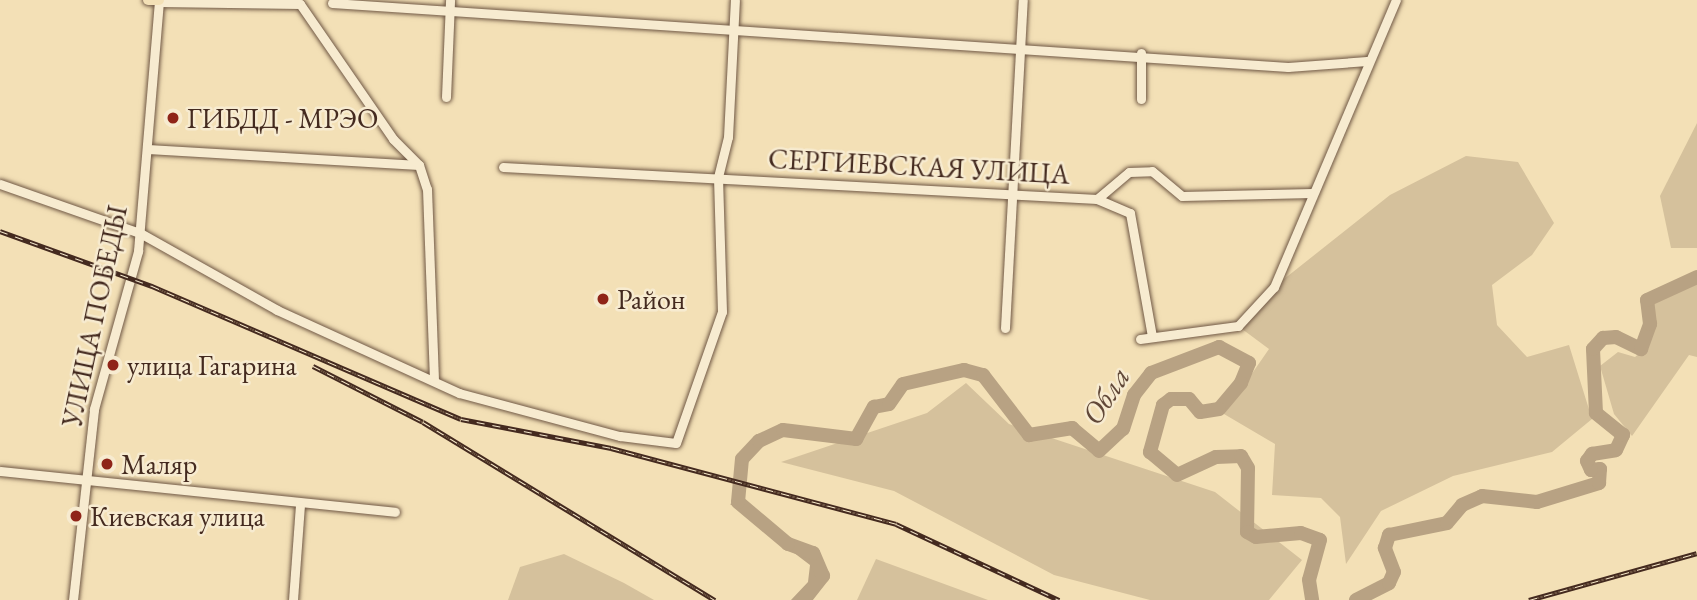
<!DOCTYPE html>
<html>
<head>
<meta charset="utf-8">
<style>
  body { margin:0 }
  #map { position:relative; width:1697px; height:600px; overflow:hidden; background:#f3e0b6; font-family:"EB Garamond",serif }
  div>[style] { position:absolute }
  .green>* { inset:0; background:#d5c19c }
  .water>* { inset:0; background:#b8a283 }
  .river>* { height:14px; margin:-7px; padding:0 7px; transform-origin:7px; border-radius:7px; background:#b8a283 }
  .roads { filter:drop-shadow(0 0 2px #705845) drop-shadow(0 0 2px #705845) }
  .minor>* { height:9px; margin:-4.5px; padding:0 4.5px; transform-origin:4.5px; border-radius:4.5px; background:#f7ebd0 }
  .major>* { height:10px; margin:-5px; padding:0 5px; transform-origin:5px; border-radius:5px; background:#f3e0b6 }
  .rail>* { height:5px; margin-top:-2.5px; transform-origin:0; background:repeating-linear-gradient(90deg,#f7ebd0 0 8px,#442a1f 0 16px); box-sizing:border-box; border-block:2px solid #442a1f }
  .dots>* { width:19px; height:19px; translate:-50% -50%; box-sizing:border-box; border:4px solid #f7ebd0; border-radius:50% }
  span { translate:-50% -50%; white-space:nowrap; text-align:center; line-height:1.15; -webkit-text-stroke:5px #f7ebd0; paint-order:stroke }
  .poi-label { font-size:28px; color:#442a1f }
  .left { translate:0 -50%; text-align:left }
  .street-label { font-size:28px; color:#442a1f }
  .water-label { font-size:30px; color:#614838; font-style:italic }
</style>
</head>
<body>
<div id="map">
  <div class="green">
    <i style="clip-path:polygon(1697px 123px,1697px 248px,1671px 248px,1660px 196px)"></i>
    <i style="clip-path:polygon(1466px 156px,1518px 162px,1554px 223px,1532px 255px,1492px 285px,1497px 325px,1527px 357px,1569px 345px,1592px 419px,1552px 452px,1453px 476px,1381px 511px,1346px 564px,1340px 517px,1321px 498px,1272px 495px,1275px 444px,1224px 414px,1269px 349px,1238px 326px,1274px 287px,1390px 195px)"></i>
    <i style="clip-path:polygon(1697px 281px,1697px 357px,1689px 355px,1632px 436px,1614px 414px,1600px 366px,1618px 352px,1635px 357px,1650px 344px,1651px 301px)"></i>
    <i style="clip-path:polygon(966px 383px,1009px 424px,1215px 492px,1302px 560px,1269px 600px,1150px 600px,1054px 575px,894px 491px,781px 462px,927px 413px)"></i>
    <i style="clip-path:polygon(564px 554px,624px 583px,654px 600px,508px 600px,520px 567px)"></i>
    <i style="clip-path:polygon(876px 559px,988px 600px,857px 600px)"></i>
  </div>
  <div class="water">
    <i style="clip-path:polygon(738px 502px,788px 544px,813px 553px,823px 576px,804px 600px,791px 600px,808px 582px,810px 565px,730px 504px)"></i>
  </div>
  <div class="river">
    <i style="left:804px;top:600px;width:31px;rotate:-52deg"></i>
    <i style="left:823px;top:576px;width:25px;rotate:-113deg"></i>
    <i style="left:813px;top:553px;width:27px;rotate:-160deg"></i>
    <i style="left:788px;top:544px;width:65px;rotate:-140deg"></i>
    <i style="left:738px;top:502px;width:43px;rotate:-84.7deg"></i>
    <i style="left:742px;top:459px;width:25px;rotate:-47deg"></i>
    <i style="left:759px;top:441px;width:26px;rotate:-25deg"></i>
    <i style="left:783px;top:430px;width:74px;rotate:7deg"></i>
    <i style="left:856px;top:439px;width:37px;rotate:-61deg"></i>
    <i style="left:874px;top:407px;width:15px;rotate:-11deg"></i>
    <i style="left:889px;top:404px;width:24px;rotate:-55deg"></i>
    <i style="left:903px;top:384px;width:63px;rotate:-12.9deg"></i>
    <i style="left:964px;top:370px;width:20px;rotate:15deg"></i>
    <i style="left:983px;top:375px;width:76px;rotate:52.5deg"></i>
    <i style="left:1029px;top:435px;width:44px;rotate:-9.2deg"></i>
    <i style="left:1072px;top:428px;width:35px;rotate:40deg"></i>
    <i style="left:1099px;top:451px;width:33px;rotate:-43deg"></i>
    <i style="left:1123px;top:429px;width:36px;rotate:-72deg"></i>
    <i style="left:1134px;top:395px;width:28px;rotate:-52deg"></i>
    <i style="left:1151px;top:373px;width:73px;rotate:-20.9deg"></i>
    <i style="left:1219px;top:347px;width:34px;rotate:28deg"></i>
    <i style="left:1249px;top:363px;width:22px;rotate:112deg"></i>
    <i style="left:1241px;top:383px;width:34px;rotate:130deg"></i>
    <i style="left:1219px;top:409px;width:19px;rotate:171deg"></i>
    <i style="left:1200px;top:412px;width:17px;rotate:-130deg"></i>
    <i style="left:1189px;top:399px;width:18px;rotate:180deg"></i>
    <i style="left:1171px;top:399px;width:10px;rotate:143deg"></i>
    <i style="left:1163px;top:405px;width:49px;rotate:105.5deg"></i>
    <i style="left:1150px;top:452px;width:35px;rotate:40deg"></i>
    <i style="left:1177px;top:475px;width:43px;rotate:-24.8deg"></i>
    <i style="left:1216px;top:457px;width:25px;rotate:-2deg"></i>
    <i style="left:1241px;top:456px;width:14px;rotate:60deg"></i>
    <i style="left:1248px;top:468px;width:64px;rotate:90.9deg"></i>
    <i style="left:1247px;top:532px;width:10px;rotate:29deg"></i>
    <i style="left:1256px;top:537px;width:45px;rotate:-5.1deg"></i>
    <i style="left:1301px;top:533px;width:20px;rotate:20deg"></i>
    <i style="left:1320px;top:540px;width:41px;rotate:105.4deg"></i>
    <i style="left:1309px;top:580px;width:20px;rotate:81deg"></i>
    <i style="left:1356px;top:600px;width:37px;rotate:-27deg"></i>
    <i style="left:1389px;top:583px;width:12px;rotate:-66deg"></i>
    <i style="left:1394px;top:572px;width:26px;rotate:-111deg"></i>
    <i style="left:1385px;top:548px;width:14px;rotate:-73deg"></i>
    <i style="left:1389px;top:535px;width:59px;rotate:-11.7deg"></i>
    <i style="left:1447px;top:523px;width:23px;rotate:-50deg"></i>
    <i style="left:1462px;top:505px;width:22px;rotate:-24deg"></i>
    <i style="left:1482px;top:496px;width:55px;rotate:6.2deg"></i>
    <i style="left:1537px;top:502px;width:65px;rotate:-17deg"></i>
    <i style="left:1599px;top:483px;width:14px;rotate:-86deg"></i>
    <i style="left:1600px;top:469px;width:9px;rotate:174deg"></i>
    <i style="left:1591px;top:470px;width:10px;rotate:-114deg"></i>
    <i style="left:1587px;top:461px;width:9px;rotate:-54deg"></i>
    <i style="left:1592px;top:454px;width:24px;rotate:-9deg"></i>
    <i style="left:1616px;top:450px;width:17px;rotate:-65deg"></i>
    <i style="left:1623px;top:435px;width:35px;rotate:-141deg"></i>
    <i style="left:1596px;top:413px;width:64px;rotate:-92.7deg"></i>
    <i style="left:1593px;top:349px;width:15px;rotate:-48deg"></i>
    <i style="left:1603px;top:338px;width:13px;rotate:-4deg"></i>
    <i style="left:1616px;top:337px;width:28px;rotate:26deg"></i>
    <i style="left:1641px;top:349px;width:27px;rotate:-70deg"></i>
    <i style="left:1650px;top:324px;width:24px;rotate:-97deg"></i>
    <i style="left:1647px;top:300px;width:55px;rotate:-24.7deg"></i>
  </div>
  <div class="roads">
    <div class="minor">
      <i style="left:332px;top:3px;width:958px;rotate:3.83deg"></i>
      <i style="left:1288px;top:67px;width:79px;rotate:-4.3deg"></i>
      <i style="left:446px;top:97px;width:97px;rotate:-87.6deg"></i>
      <i style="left:1141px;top:99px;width:46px;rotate:-90deg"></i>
      <i style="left:148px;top:149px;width:271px;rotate:3.4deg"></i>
      <i style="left:503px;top:167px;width:595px;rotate:3.08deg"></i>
      <i style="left:1097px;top:199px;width:42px;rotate:-40.2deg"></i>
      <i style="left:1129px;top:172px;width:23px;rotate:-2deg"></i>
      <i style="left:1152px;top:171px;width:39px;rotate:40deg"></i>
      <i style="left:1182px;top:196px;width:130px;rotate:-1.3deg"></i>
      <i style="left:0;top:184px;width:148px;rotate:19.3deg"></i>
      <i style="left:140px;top:233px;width:157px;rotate:29.3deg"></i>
      <i style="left:277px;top:310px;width:200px;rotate:24.5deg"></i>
      <i style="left:459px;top:393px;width:167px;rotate:15deg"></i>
      <i style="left:620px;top:436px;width:56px;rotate:7.1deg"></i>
      <i style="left:676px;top:443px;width:139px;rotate:-70.7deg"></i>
      <i style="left:722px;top:312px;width:135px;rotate:-91.7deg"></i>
      <i style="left:718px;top:177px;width:41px;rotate:-76deg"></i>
      <i style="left:728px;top:137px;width:137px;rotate:-87.1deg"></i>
      <i style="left:1097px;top:199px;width:36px;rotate:23deg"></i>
      <i style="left:1130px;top:213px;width:126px;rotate:79.9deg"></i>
      <i style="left:1005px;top:328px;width:328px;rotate:-86.9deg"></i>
      <i style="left:1140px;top:339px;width:99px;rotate:-7.6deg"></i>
      <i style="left:1238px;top:326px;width:53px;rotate:-47.3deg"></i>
      <i style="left:1274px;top:287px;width:312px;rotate:-67deg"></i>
      <i style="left:0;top:471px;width:397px;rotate:5.9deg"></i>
      <i style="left:73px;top:600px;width:192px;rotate:-83.7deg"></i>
      <i style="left:94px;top:409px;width:164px;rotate:-74.4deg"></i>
      <i style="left:138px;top:251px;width:250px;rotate:-85.2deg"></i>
      <i style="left:159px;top:2px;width:141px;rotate:0.8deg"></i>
      <i style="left:300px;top:4px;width:164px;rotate:55.4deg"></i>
      <i style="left:393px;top:139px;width:37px;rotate:45deg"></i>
      <i style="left:419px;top:165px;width:25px;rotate:72deg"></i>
      <i style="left:427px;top:189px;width:192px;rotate:87.9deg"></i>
      <i style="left:293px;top:600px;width:95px;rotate:-85.8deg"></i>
    </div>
    <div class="major">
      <i style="left:148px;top:0;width:11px"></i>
    </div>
  </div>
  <div class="rail">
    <i style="left:0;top:231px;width:162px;rotate:19.9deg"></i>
    <i style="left:152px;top:286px;width:336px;rotate:23.3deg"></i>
    <i style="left:461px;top:419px;width:153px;rotate:10.9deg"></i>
    <i style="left:611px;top:448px;width:295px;rotate:14.9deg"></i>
    <i style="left:896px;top:524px;width:180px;rotate:25deg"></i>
    <i style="left:313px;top:366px;width:123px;rotate:27deg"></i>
    <i style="left:423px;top:422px;width:342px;rotate:31.4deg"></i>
    <i style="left:1529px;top:600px;width:174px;rotate:-15.6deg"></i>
  </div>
  <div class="dots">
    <i style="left:173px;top:118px;background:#8f2418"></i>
    <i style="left:603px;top:299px;background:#8f2418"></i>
    <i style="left:113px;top:365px;background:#8f2418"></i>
    <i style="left:107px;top:464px;background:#8f2418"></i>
    <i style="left:76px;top:516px;background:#8f2418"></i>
  </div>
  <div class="poi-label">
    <span class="left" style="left:187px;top:118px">ГИБДД - МРЭО</span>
    <span class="left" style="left:617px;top:299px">Район</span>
    <span class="left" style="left:127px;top:365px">улица Гагарина</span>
    <span class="left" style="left:121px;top:464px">Маляр</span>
    <span class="left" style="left:90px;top:516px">Киевская улица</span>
  </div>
  <div class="street-label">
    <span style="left:919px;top:166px;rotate:3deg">СЕРГИЕВСКАЯ УЛИЦА</span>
    <span style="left:94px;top:316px;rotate:-78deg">УЛИЦА ПОБЕДЫ</span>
  </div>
  <div class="water-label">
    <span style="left:1106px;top:396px;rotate:-57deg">Обла</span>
  </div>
</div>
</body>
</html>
